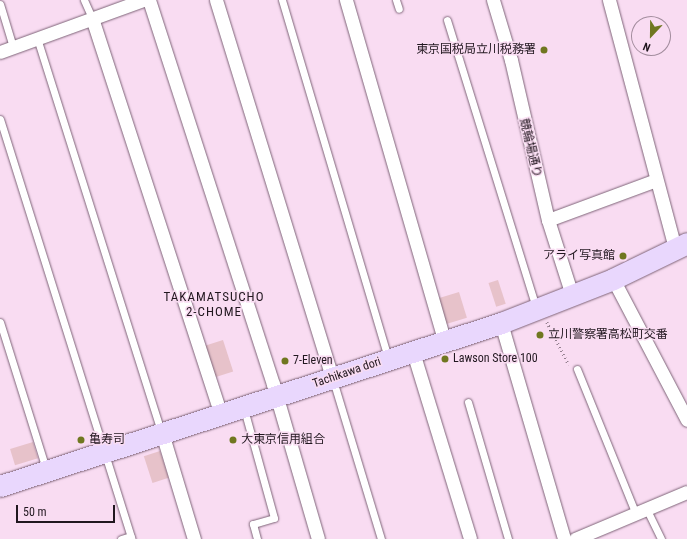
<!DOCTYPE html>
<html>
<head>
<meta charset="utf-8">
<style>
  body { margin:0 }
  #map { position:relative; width:687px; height:539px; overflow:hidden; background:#f9dcf2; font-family:"Roboto Condensed","Noto Sans JP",sans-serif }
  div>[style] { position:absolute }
  .building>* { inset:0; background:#e7c2ca; transform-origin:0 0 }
  .path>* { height:2.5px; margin-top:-1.25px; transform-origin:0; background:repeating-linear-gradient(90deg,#94808f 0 1px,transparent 0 4px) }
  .roads { filter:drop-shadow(0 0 1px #7e6478) drop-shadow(0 0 1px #7e6478) }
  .service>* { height:7px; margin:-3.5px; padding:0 3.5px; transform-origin:3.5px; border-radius:3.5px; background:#fff }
  .minor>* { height:13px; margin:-6.5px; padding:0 6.5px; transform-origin:6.5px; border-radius:6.5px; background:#fff }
  .primary>* { height:21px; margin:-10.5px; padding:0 10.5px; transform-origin:10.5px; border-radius:10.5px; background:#e9d7fd }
  .dots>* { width:11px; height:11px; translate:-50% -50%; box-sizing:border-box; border:2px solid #f9dcf2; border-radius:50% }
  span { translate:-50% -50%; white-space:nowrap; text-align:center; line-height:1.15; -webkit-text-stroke:3px #f9dcf2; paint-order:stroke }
  .poi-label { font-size:12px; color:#21171f }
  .right { translate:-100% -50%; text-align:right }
  .left { translate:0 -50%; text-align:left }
  .street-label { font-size:12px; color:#21171f }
  .neighbourhood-label { font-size:13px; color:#21171f; letter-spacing:1px }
  .north { position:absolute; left:631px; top:16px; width:40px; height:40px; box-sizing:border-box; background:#f9dcf2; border:1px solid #a38d9e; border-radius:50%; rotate:202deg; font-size:11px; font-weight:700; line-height:16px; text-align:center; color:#21171f }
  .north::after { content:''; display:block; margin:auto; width:14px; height:18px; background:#707720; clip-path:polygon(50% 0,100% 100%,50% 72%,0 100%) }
  .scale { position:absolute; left:16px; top:505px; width:99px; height:18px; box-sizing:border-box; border:2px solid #21171f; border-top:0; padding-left:5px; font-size:12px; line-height:14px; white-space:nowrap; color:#21171f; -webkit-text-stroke:3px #f9dcf2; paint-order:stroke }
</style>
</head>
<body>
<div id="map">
  <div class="building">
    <i style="left:498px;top:280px;width:25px;height:10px;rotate:72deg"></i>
    <i style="left:459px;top:292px;width:27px;height:24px;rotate:73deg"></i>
    <i style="left:223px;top:340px;width:33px;height:19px;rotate:72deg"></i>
    <i style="left:33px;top:442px;width:17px;height:24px;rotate:73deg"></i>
    <i style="left:160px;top:451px;width:28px;height:17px;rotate:72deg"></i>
  </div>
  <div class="path">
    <i style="left:547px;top:322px;width:48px;rotate:62.9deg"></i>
  </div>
  <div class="roads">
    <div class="service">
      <i style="left:84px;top:0;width:20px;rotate:66deg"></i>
      <i style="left:282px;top:0;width:374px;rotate:73.5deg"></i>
      <i style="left:396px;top:0;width:9px;rotate:72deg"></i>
      <i style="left:0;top:4px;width:45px;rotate:73.2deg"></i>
      <i style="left:447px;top:20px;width:300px;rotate:72.8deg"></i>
      <i style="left:37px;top:38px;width:412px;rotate:72.5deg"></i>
      <i style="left:0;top:119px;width:440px;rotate:72.6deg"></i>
      <i style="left:0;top:322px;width:154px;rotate:72.6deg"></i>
      <i style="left:577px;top:369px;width:157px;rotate:67.9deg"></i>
      <i style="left:333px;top:380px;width:166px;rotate:73.2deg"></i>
      <i style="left:468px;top:402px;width:143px;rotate:73.7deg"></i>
      <i style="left:244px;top:409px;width:113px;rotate:74.6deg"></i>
      <i style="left:274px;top:518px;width:22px;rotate:164deg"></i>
      <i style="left:253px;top:524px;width:16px;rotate:75deg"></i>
      <i style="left:647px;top:510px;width:32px;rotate:64deg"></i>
      <i style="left:121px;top:539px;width:10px;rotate:-17deg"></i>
    </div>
    <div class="minor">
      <i style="left:149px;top:0;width:404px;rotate:72.1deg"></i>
      <i style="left:273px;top:384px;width:161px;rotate:73.8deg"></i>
      <i style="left:216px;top:0;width:395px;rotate:72.9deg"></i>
      <i style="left:346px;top:0;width:356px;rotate:73.9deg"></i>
      <i style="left:493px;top:0;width:63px;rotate:73.3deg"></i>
      <i style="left:511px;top:60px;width:164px;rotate:77deg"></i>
      <i style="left:548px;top:220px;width:79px;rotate:72.3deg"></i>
      <i style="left:609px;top:0;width:257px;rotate:75.1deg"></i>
      <i style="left:92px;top:18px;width:417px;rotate:72deg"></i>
      <i style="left:0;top:52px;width:152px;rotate:-20deg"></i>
      <i style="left:548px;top:220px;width:115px;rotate:-20.3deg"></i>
      <i style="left:613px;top:279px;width:159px;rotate:62.3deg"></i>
      <i style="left:501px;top:323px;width:225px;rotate:73.7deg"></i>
      <i style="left:413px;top:352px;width:195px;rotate:73deg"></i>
      <i style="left:162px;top:433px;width:111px;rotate:73.2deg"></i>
      <i style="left:575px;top:539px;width:121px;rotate:-22.8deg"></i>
    </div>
    <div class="primary">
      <i style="left:0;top:486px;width:527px;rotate:-18.02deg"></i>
      <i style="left:501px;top:323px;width:120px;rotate:-21.4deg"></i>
      <i style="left:613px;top:279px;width:82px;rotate:-25.9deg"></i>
    </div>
  </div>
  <div class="dots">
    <i style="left:544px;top:50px;background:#707720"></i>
    <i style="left:623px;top:256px;background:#707720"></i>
    <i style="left:540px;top:335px;background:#707720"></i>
    <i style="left:445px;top:359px;background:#707720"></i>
    <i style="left:285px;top:361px;background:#707720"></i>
    <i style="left:81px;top:440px;background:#707720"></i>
    <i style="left:233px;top:440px;background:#707720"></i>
  </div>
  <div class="poi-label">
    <span class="right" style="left:536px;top:50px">東京国税局立川税務署</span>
    <span class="right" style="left:615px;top:256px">アライ写真館</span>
    <span class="left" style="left:548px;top:335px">立川警察署高松町交番</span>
    <span class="left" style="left:453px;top:359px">Lawson Store 100</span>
    <span class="left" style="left:293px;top:361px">7-Eleven</span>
    <span class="left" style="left:89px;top:440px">亀寿司</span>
    <span class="left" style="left:241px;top:440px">大東京信用組合</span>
  </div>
  <div class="street-label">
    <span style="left:530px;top:148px;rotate:77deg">競輪場通り</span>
    <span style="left:347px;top:373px;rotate:-19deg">Tachikawa dori</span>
  </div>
  <div class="neighbourhood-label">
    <span style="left:214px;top:305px">TAKAMATSUCHO<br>2-CHOME</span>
  </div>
  <div class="north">N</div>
  <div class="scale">50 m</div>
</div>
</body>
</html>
